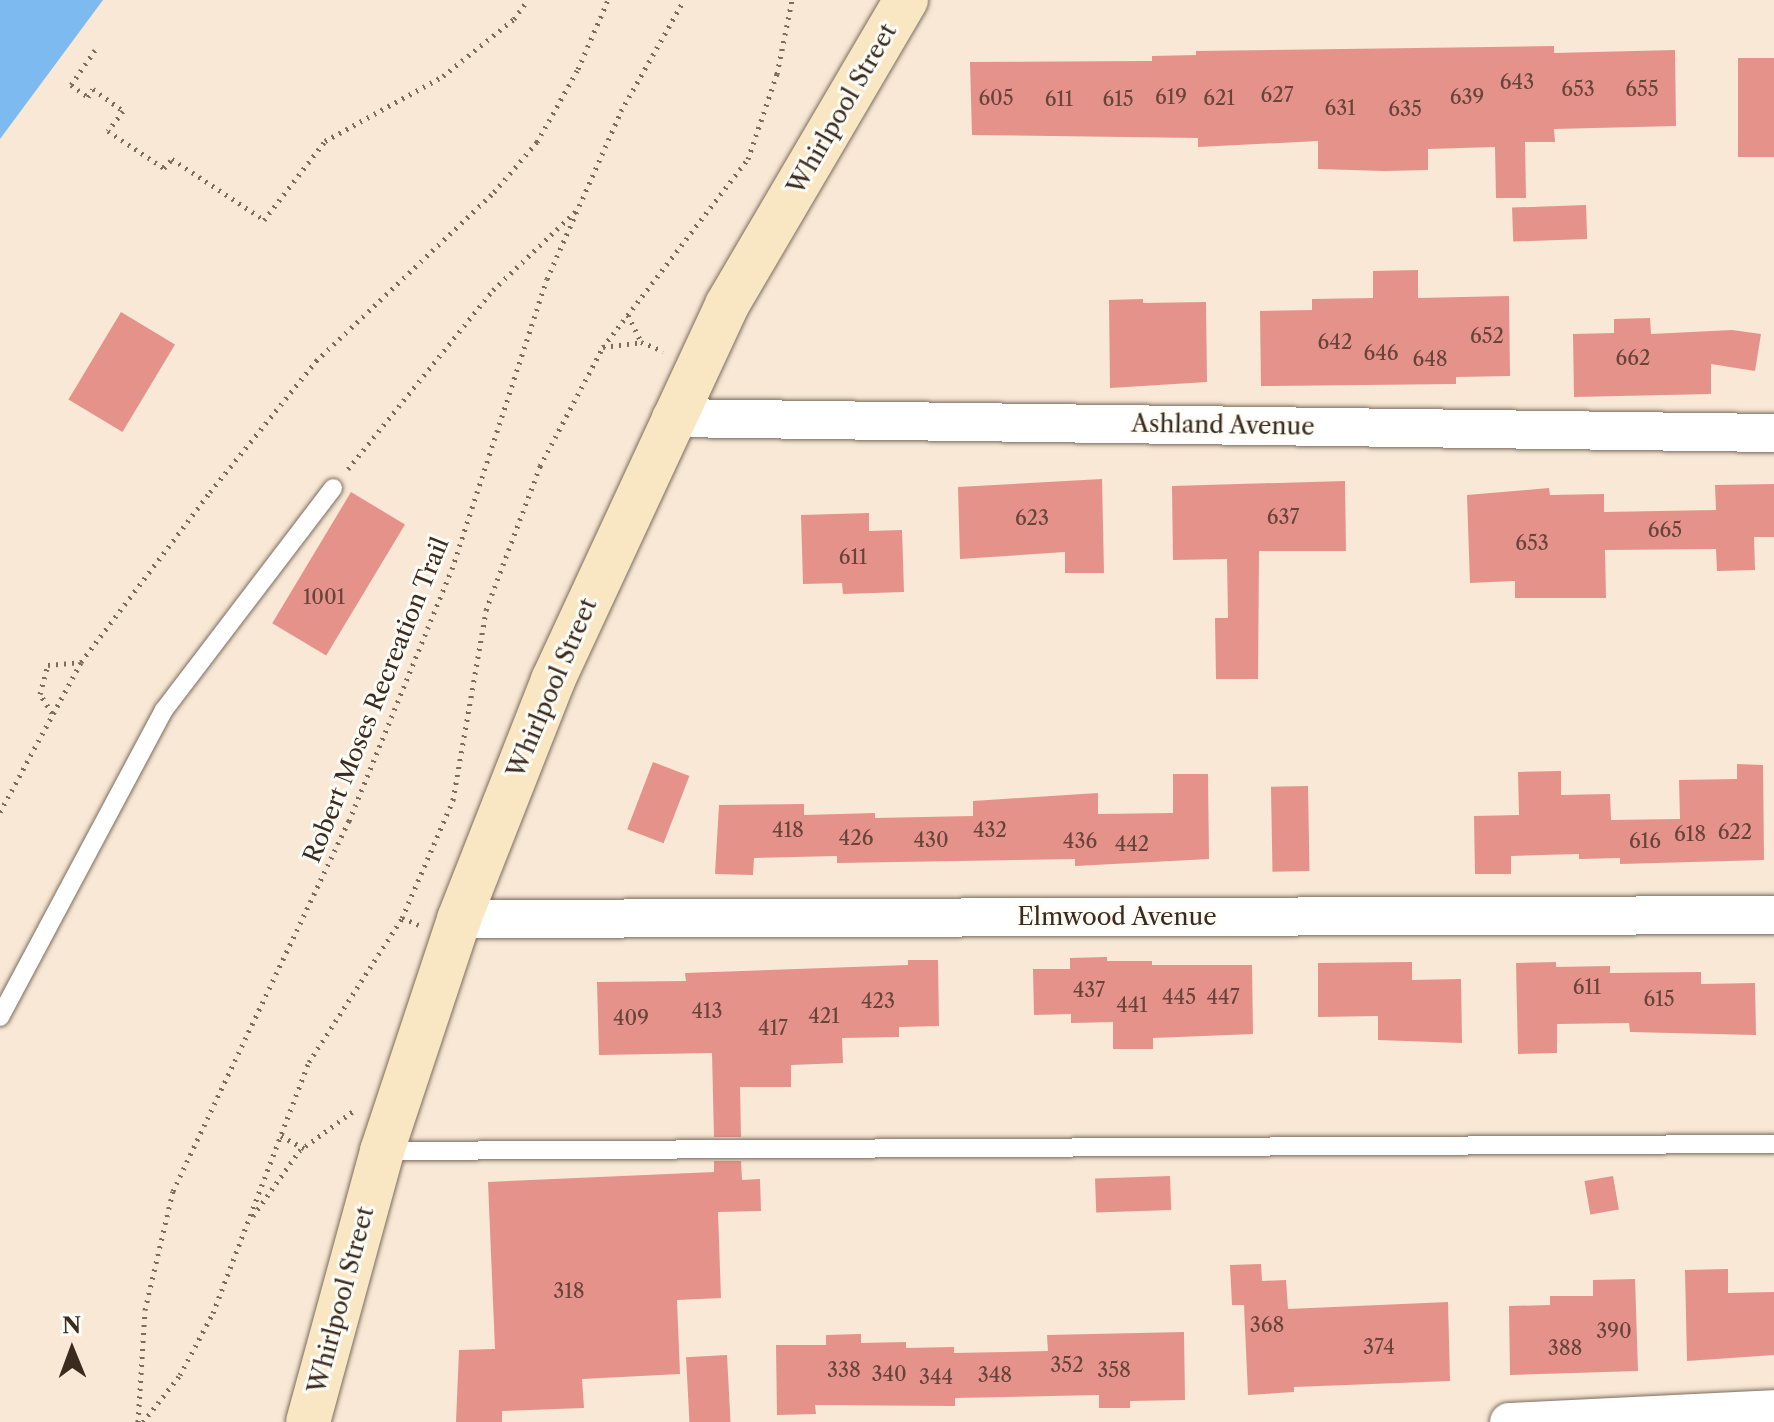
<!DOCTYPE html>
<html>
<head>
<meta charset="utf-8">
<style>
  body { margin:0 }
  #map { position:relative; width:1774px; height:1422px; overflow:hidden; background:#f8e8d5; font-family:"Libre Caslon Text",serif }
  div>[style] { position:absolute }
  .water>* { inset:0; background:#7dbaf0 }
  .building>* { inset:0; background:#e5928b; transform-origin:0 0 }
  .path>* { height:5px; margin-top:-2.5px; transform-origin:0; background:repeating-linear-gradient(90deg,#7d6c5e 0 2px,transparent 0 8px) }
  .roads { filter:drop-shadow(0 0 2px #7d6c5e) drop-shadow(0 0 2px #7d6c5e) }
  .lane>* { height:18px; margin:-9px; padding:0 9px; transform-origin:9px; border-radius:9px; background:#fff }
  .street>* { height:38px; margin:-19px; padding:0 19px; transform-origin:19px; border-radius:19px; background:#fff }
  .secondary>* { height:44px; margin:-22px; padding:0 22px; transform-origin:22px; border-radius:22px; background:#f9e7c3 }
  span { translate:-50% -50%; white-space:nowrap; text-align:center; line-height:1.15; -webkit-text-stroke:6px #fdfcf7; paint-order:stroke }
  .number-label { font-size:20px; color:#664439 }
  .number-label span { -webkit-text-stroke-width:0 }
  .street-label { font-size:24px; color:#3b2a1e }
  .north { position:absolute; left:32px; top:1310px; width:80px; height:80px; -webkit-text-stroke:6px #fdfcf7; paint-order:stroke; rotate:359deg; font-size:22px; font-weight:700; line-height:32px; text-align:center; color:#3b2a1e }
  .north::after { content:''; display:block; margin:auto; width:28px; height:36px; background:#3b2a1e; clip-path:polygon(50% 0,100% 100%,50% 72%,0 100%) }
</style>
</head>
<body>
<div id="map">
  <div class="water">
    <i style="clip-path:polygon(0 0,103px 0,0 139px)"></i>
  </div>
  <div class="building">
    <i style="clip-path:polygon(1554px 46px,1554px 53px,1675px 50px,1676px 126px,1554px 129px,1555px 142px,1525px 142px,1526px 198px,1496px 198px,1495px 147px,1428px 149px,1428px 170px,1384px 171px,1318px 169px,1318px 141px,1198px 147px,1198px 138px,972px 135px,970px 62px,1152px 61px,1152px 56px,1196px 55px,1196px 51px)"></i>
    <i style="left:1738px;top:58px;width:36px;height:99px"></i>
    <i style="left:1586px;top:205px;width:34px;height:74px;rotate:88deg"></i>
    <i style="clip-path:polygon(1418px 270px,1418px 298px,1509px 296px,1510px 376px,1456px 377px,1456px 384px,1261px 386px,1260px 311px,1312px 310px,1312px 299px,1373px 298px,1373px 271px)"></i>
    <i style="clip-path:polygon(1143px 299px,1143px 303px,1206px 302px,1207px 382px,1110px 388px,1109px 300px)"></i>
    <i style="left:121px;top:312px;width:63px;height:102px;rotate:31deg"></i>
    <i style="clip-path:polygon(1650px 318px,1651px 334px,1732px 330px,1761px 334px,1755px 371px,1711px 364px,1711px 394px,1574px 397px,1573px 334px,1614px 333px,1614px 319px)"></i>
    <i style="clip-path:polygon(1102px 479px,1104px 573px,1065px 573px,1065px 552px,960px 559px,958px 487px)"></i>
    <i style="clip-path:polygon(1345px 481px,1346px 551px,1259px 551px,1258px 679px,1216px 679px,1215px 618px,1228px 618px,1227px 559px,1173px 560px,1172px 486px)"></i>
    <i style="clip-path:polygon(1774px 484px,1774px 537px,1754px 537px,1755px 570px,1717px 571px,1716px 549px,1605px 550px,1606px 598px,1515px 598px,1515px 581px,1470px 583px,1467px 495px,1549px 488px,1550px 495px,1604px 494px,1604px 512px,1716px 510px,1715px 485px)"></i>
    <i style="left:351px;top:492px;width:63px;height:153px;rotate:31deg"></i>
    <i style="clip-path:polygon(869px 513px,869px 531px,902px 530px,904px 592px,843px 594px,842px 583px,803px 584px,801px 515px)"></i>
    <i style="left:653px;top:762px;width:39px;height:72px;rotate:21deg"></i>
    <i style="clip-path:polygon(1737px 764px,1763px 765px,1764px 860px,1620px 864px,1620px 858px,1579px 859px,1579px 854px,1511px 856px,1511px 874px,1475px 874px,1474px 816px,1519px 815px,1518px 772px,1561px 771px,1561px 795px,1610px 794px,1611px 820px,1680px 819px,1679px 780px,1737px 779px)"></i>
    <i style="clip-path:polygon(1173px 774px,1208px 774px,1209px 859px,1075px 866px,1075px 859px,837px 863px,837px 856px,754px 858px,753px 875px,715px 874px,719px 805px,804px 804px,804px 815px,875px 813px,875px 818px,973px 816px,973px 801px,1098px 793px,1098px 814px,1173px 813px)"></i>
    <i style="left:1308px;top:786px;width:85px;height:37px;rotate:89deg"></i>
    <i style="clip-path:polygon(1107px 957px,1107px 961px,1152px 961px,1152px 965px,1252px 965px,1253px 1034px,1153px 1038px,1153px 1049px,1113px 1049px,1113px 1022px,1071px 1023px,1071px 1014px,1034px 1015px,1033px 969px,1070px 969px,1070px 958px)"></i>
    <i style="clip-path:polygon(908px 960px,938px 960px,939px 1026px,899px 1027px,899px 1037px,842px 1038px,843px 1063px,791px 1065px,791px 1087px,740px 1087px,741px 1137px,714px 1137px,712px 1053px,599px 1055px,597px 982px,686px 981px,685px 973px,908px 965px)"></i>
    <i style="clip-path:polygon(1412px 962px,1412px 980px,1461px 979px,1462px 1043px,1378px 1040px,1378px 1016px,1318px 1017px,1318px 963px)"></i>
    <i style="clip-path:polygon(1556px 962px,1556px 967px,1610px 966px,1610px 973px,1701px 972px,1701px 984px,1755px 983px,1756px 1035px,1630px 1032px,1629px 1023px,1557px 1024px,1557px 1053px,1518px 1054px,1516px 963px)"></i>
    <i style="clip-path:polygon(714px 1161px,741px 1161px,742px 1180px,760px 1179px,761px 1211px,718px 1212px,721px 1298px,677px 1300px,680px 1374px,582px 1379px,584px 1408px,502px 1411px,502px 1422px,456px 1422px,459px 1350px,495px 1349px,488px 1182px,714px 1172px)"></i>
    <i style="left:1170px;top:1176px;width:34px;height:75px;rotate:88deg"></i>
    <i style="left:1613px;top:1176px;width:34px;height:29px;rotate:80deg"></i>
    <i style="clip-path:polygon(1261px 1264px,1262px 1281px,1286px 1280px,1288px 1309px,1448px 1302px,1450px 1381px,1294px 1387px,1294px 1392px,1248px 1395px,1244px 1305px,1232px 1305px,1230px 1265px)"></i>
    <i style="clip-path:polygon(1728px 1269px,1728px 1293px,1774px 1292px,1774px 1355px,1687px 1361px,1685px 1270px)"></i>
    <i style="clip-path:polygon(1635px 1279px,1638px 1371px,1510px 1375px,1509px 1306px,1550px 1305px,1550px 1296px,1593px 1296px,1593px 1280px)"></i>
    <i style="clip-path:polygon(1184px 1332px,1185px 1400px,1130px 1401px,1130px 1408px,1099px 1408px,1099px 1395px,955px 1398px,955px 1406px,815px 1405px,816px 1414px,777px 1415px,776px 1345px,826px 1345px,826px 1335px,861px 1334px,861px 1343px,906px 1342px,906px 1348px,954px 1347px,954px 1353px,1048px 1351px,1047px 1335px)"></i>
    <i style="left:727px;top:1355px;width:67px;height:41px;rotate:87deg"></i>
  </div>
  <div class="path">
    <i style="left:95px;top:50px;width:42px;rotate:124.4deg"></i>
    <i style="left:71px;top:85px;width:21px;rotate:35deg"></i>
    <i style="left:88px;top:97px;width:9px;rotate:-58deg"></i>
    <i style="left:93px;top:89px;width:37px;rotate:36deg"></i>
    <i style="left:123px;top:111px;width:25px;rotate:127deg"></i>
    <i style="left:108px;top:131px;width:67px;rotate:33.5deg"></i>
    <i style="left:164px;top:168px;width:12px;rotate:-48deg"></i>
    <i style="left:172px;top:159px;width:110px;rotate:33.5deg"></i>
    <i style="left:264px;top:220px;width:100px;rotate:-52.3deg"></i>
    <i style="left:325px;top:141px;width:135px;rotate:-28.8deg"></i>
    <i style="left:443px;top:76px;width:91px;rotate:-38.8deg"></i>
    <i style="left:514px;top:19px;width:24px;rotate:-54deg"></i>
    <i style="left:628px;top:315px;width:30px;rotate:64deg"></i>
    <i style="left:603px;top:347px;width:38px;rotate:-7deg"></i>
    <i style="left:641px;top:342px;width:24px;rotate:22deg"></i>
    <i style="left:348px;top:469px;width:230px;rotate:-51deg"></i>
    <i style="left:493px;top:290px;width:116px;rotate:-43.6deg"></i>
    <i style="left:52px;top:713px;width:22px;rotate:-122deg"></i>
    <i style="left:40px;top:694px;width:30px;rotate:-75deg"></i>
    <i style="left:48px;top:665px;width:33px;rotate:-5deg"></i>
    <i style="left:0;top:812px;width:170px;rotate:-61.6deg"></i>
    <i style="left:81px;top:662px;width:213px;rotate:-52.8deg"></i>
    <i style="left:210px;top:492px;width:169px;rotate:-51deg"></i>
    <i style="left:316px;top:361px;width:245px;rotate:-43.5deg"></i>
    <i style="left:494px;top:192px;width:66px;rotate:-49.3deg"></i>
    <i style="left:537px;top:142px;width:84px;rotate:-60.7deg"></i>
    <i style="left:578px;top:69px;width:75px;rotate:-66.5deg"></i>
    <i style="left:402px;top:918px;width:18px;rotate:22deg"></i>
    <i style="left:281px;top:1136px;width:26px;rotate:28deg"></i>
    <i style="left:253px;top:1216px;width:80px;rotate:-54.7deg"></i>
    <i style="left:299px;top:1151px;width:71px;rotate:-36.4deg"></i>
    <i style="left:138px;top:1422px;width:112px;rotate:-86.4deg"></i>
    <i style="left:145px;top:1310px;width:122px;rotate:-76.8deg"></i>
    <i style="left:173px;top:1191px;width:410px;rotate:-64.6deg"></i>
    <i style="left:349px;top:821px;width:272px;rotate:-67.8deg"></i>
    <i style="left:452px;top:569px;width:305px;rotate:-71.9deg"></i>
    <i style="left:547px;top:279px;width:184px;rotate:-66.2deg"></i>
    <i style="left:621px;top:111px;width:128px;rotate:-60.4deg"></i>
    <i style="left:143px;top:1422px;width:60px;rotate:-51.8deg"></i>
    <i style="left:180px;top:1375px;width:70px;rotate:-62deg"></i>
    <i style="left:213px;top:1313px;width:269px;rotate:-69.1deg"></i>
    <i style="left:309px;top:1062px;width:171px;rotate:-57.1deg"></i>
    <i style="left:402px;top:918px;width:129px;rotate:-66.6deg"></i>
    <i style="left:453px;top:800px;width:193px;rotate:-80.1deg"></i>
    <i style="left:486px;top:610px;width:154px;rotate:-69.4deg"></i>
    <i style="left:540px;top:466px;width:135px;rotate:-62.1deg"></i>
    <i style="left:603px;top:347px;width:237px;rotate:-52.4deg"></i>
    <i style="left:748px;top:159px;width:90px;rotate:-71.2deg"></i>
    <i style="left:777px;top:74px;width:76px;rotate:-78.5deg"></i>
  </div>
  <div class="roads">
    <div class="lane">
      <i style="left:0;top:1017px;width:348px;rotate:-61.9deg"></i>
      <i style="left:164px;top:710px;width:279px;rotate:-52.7deg"></i>
      <i style="left:382px;top:1151px;width:1392px;rotate:-0.29deg"></i>
    </div>
    <div class="street">
      <i style="left:671px;top:418px;width:1103px;rotate:0.78deg"></i>
      <i style="left:459px;top:919px;width:1315px;rotate:-0.17deg"></i>
      <i style="left:1509px;top:1422px;width:265px;rotate:-2.8deg"></i>
    </div>
    <div class="secondary">
      <i style="left:308px;top:1422px;width:281px;rotate:-74.7deg"></i>
      <i style="left:382px;top:1151px;width:244px;rotate:-71.6deg"></i>
      <i style="left:459px;top:919px;width:257px;rotate:-68.5deg"></i>
      <i style="left:553px;top:680px;width:413px;rotate:-65.1deg"></i>
      <i style="left:727px;top:305px;width:354px;rotate:-59.6deg"></i>
    </div>
  </div>
  <div class="number-label">
    <span style="left:1517px;top:82px">643</span>
    <span style="left:1578px;top:89px">653</span>
    <span style="left:1642px;top:89px">655</span>
    <span style="left:1277px;top:95px">627</span>
    <span style="left:1171px;top:97px">619</span>
    <span style="left:1467px;top:97px">639</span>
    <span style="left:996px;top:98px">605</span>
    <span style="left:1219px;top:98px">621</span>
    <span style="left:1059px;top:99px">611</span>
    <span style="left:1118px;top:99px">615</span>
    <span style="left:1340px;top:108px">631</span>
    <span style="left:1405px;top:109px">635</span>
    <span style="left:1487px;top:336px">652</span>
    <span style="left:1335px;top:342px">642</span>
    <span style="left:1381px;top:353px">646</span>
    <span style="left:1633px;top:358px">662</span>
    <span style="left:1430px;top:359px">648</span>
    <span style="left:1283px;top:517px">637</span>
    <span style="left:1032px;top:518px">623</span>
    <span style="left:1665px;top:530px">665</span>
    <span style="left:1532px;top:543px">653</span>
    <span style="left:853px;top:557px">611</span>
    <span style="left:324px;top:597px">1001</span>
    <span style="left:788px;top:830px">418</span>
    <span style="left:990px;top:830px">432</span>
    <span style="left:1735px;top:832px">622</span>
    <span style="left:1690px;top:834px">618</span>
    <span style="left:856px;top:838px">426</span>
    <span style="left:931px;top:840px">430</span>
    <span style="left:1080px;top:841px">436</span>
    <span style="left:1645px;top:841px">616</span>
    <span style="left:1132px;top:844px">442</span>
    <span style="left:1587px;top:987px">611</span>
    <span style="left:1089px;top:990px">437</span>
    <span style="left:1179px;top:997px">445</span>
    <span style="left:1223px;top:997px">447</span>
    <span style="left:1659px;top:999px">615</span>
    <span style="left:878px;top:1001px">423</span>
    <span style="left:1132px;top:1005px">441</span>
    <span style="left:707px;top:1011px">413</span>
    <span style="left:824px;top:1016px">421</span>
    <span style="left:631px;top:1018px">409</span>
    <span style="left:773px;top:1028px">417</span>
    <span style="left:569px;top:1291px">318</span>
    <span style="left:1267px;top:1325px">368</span>
    <span style="left:1614px;top:1331px">390</span>
    <span style="left:1379px;top:1347px">374</span>
    <span style="left:1565px;top:1348px">388</span>
    <span style="left:1067px;top:1365px">352</span>
    <span style="left:844px;top:1370px">338</span>
    <span style="left:1114px;top:1370px">358</span>
    <span style="left:889px;top:1374px">340</span>
    <span style="left:995px;top:1375px">348</span>
    <span style="left:936px;top:1377px">344</span>
  </div>
  <div class="street-label">
    <span style="left:842px;top:109px;rotate:-60deg">Whirlpool Street</span>
    <span style="left:1223px;top:425px;rotate:1deg">Ashland Avenue</span>
    <span style="left:552px;top:688px;rotate:-67deg">Whirlpool Street</span>
    <span style="left:376px;top:700px;rotate:-68deg">Robert Moses Recreation Trail</span>
    <span style="left:1117px;top:917px">Elmwood Avenue</span>
    <span style="left:341px;top:1300px;rotate:-75deg">Whirlpool Street</span>
  </div>
  <div class="north">N</div>
</div>
</body>
</html>
